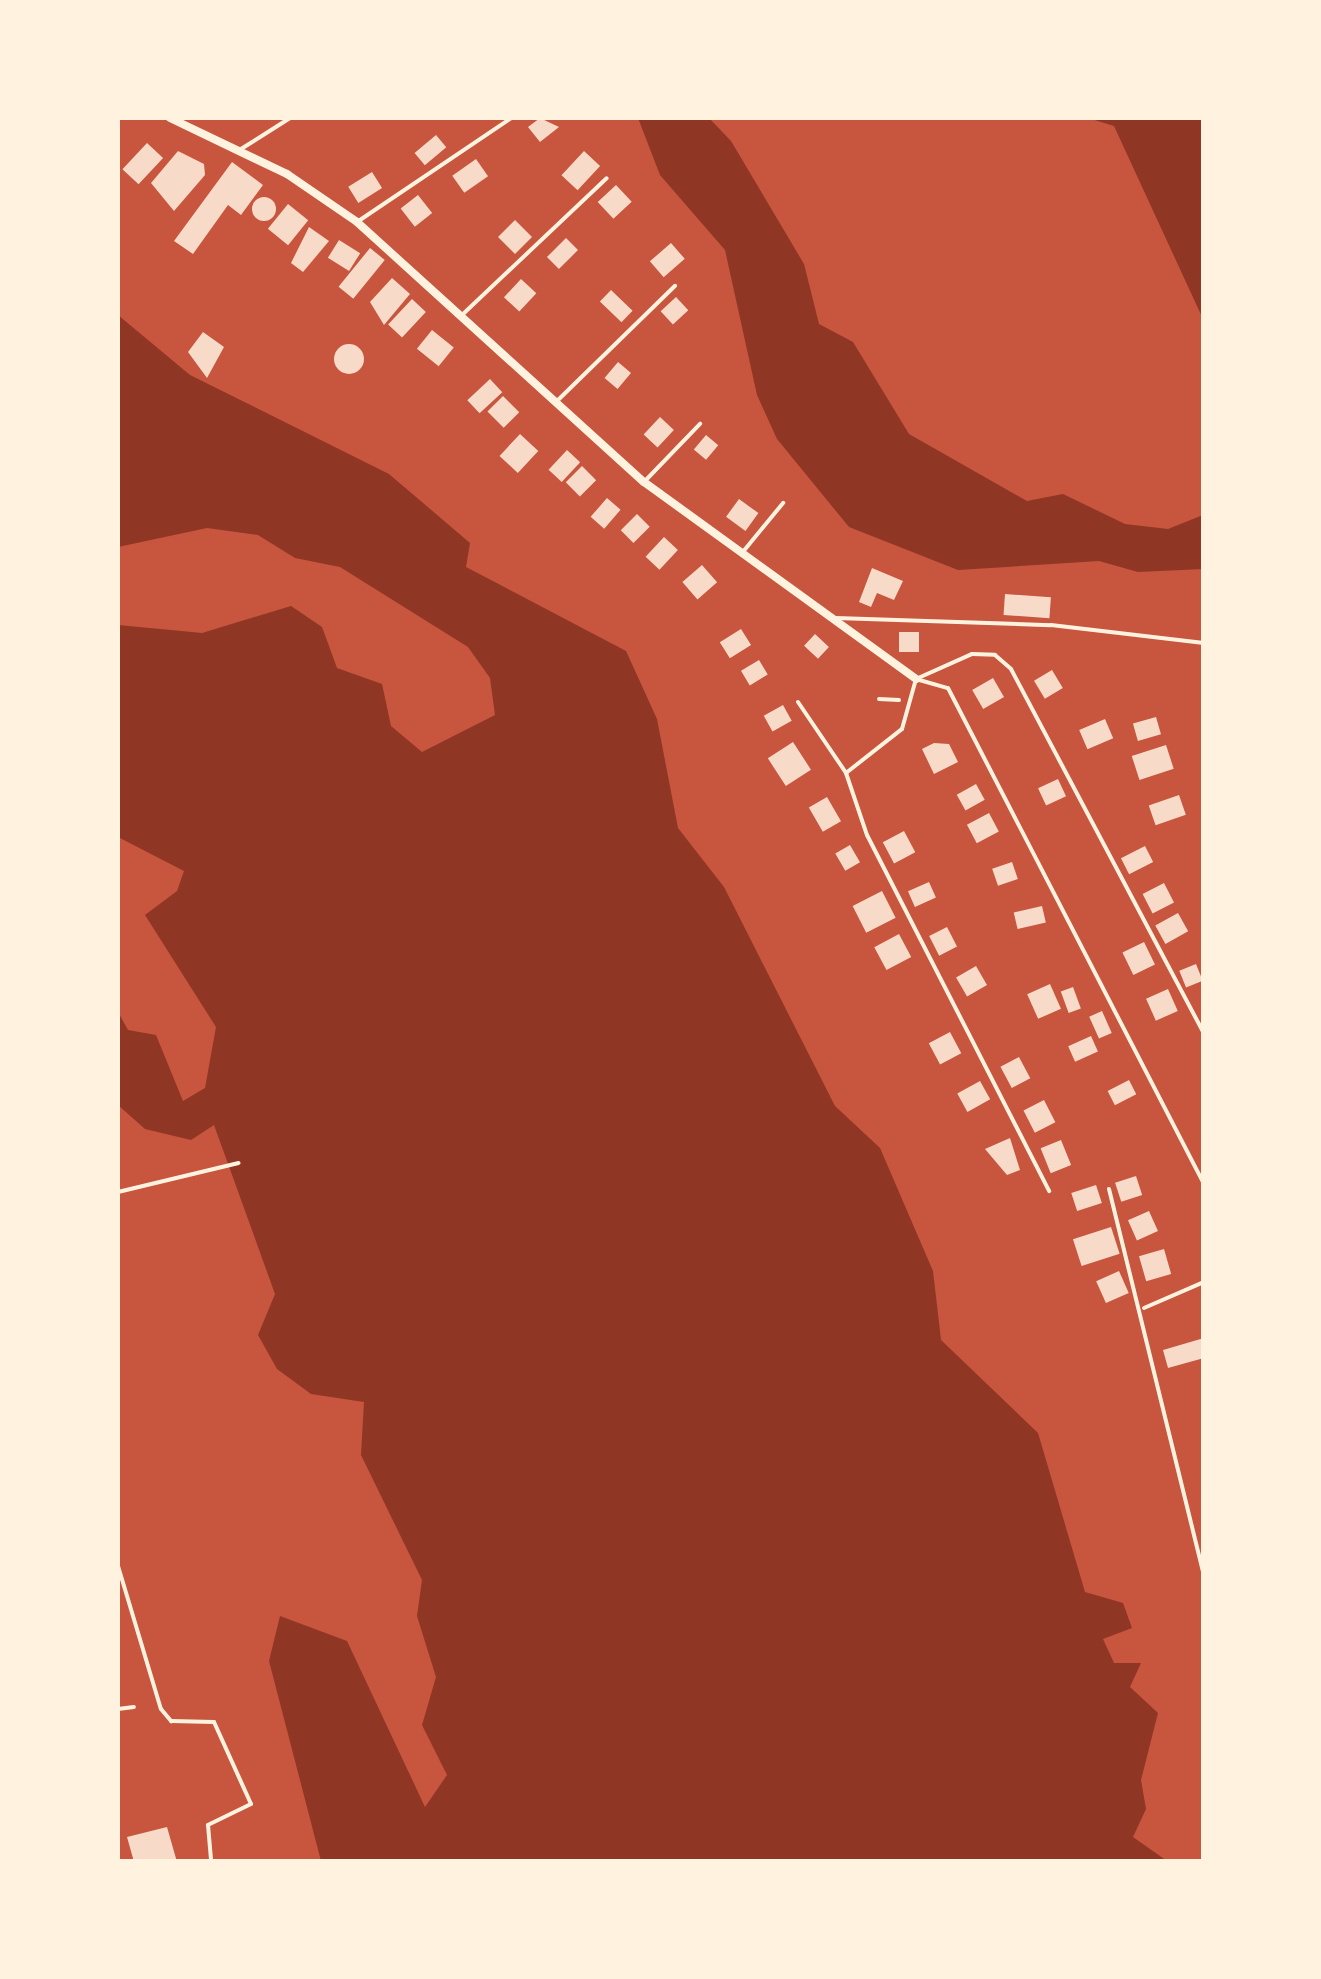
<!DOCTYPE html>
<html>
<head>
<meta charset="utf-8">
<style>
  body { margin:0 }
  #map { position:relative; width:1321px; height:1979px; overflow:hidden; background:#c8553d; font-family:"DM Sans",sans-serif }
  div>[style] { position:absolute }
  .water>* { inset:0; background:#8f3625 }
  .building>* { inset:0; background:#f7dbc8; transform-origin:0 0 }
  .round { border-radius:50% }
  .path>* { height:4px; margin:-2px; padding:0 2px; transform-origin:2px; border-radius:2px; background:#fff3e0 }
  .service>* { height:4px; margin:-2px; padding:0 2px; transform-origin:2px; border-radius:2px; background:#fff3e0 }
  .minor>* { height:8px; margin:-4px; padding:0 4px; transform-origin:4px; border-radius:4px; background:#fff3e0 }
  span { translate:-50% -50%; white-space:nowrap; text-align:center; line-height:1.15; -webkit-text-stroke:8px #fff3e0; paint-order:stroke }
  .frame { position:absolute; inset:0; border:120px solid #fff3e0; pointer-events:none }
</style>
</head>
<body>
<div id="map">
  <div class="water">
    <i style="clip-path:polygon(638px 118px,709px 118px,731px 141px,804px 264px,819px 324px,853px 342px,909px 434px,1027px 501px,1063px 494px,1125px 524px,1168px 529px,1203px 515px,1203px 569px,1138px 572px,1099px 561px,958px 570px,849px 527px,777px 439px,757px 395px,725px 250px,660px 175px)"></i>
    <i style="clip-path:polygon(1088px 118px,1203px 118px,1203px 319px,1114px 126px)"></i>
    <i style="clip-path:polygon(118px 315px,190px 375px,389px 474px,470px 543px,466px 567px,626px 651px,657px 719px,678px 828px,724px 887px,835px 1106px,880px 1148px,933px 1271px,941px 1340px,1038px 1433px,1085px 1592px,1123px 1603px,1132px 1628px,1103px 1639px,1114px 1663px,1141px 1663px,1130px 1687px,1158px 1713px,1141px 1780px,1146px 1809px,1133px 1837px,1167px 1861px,321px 1861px,269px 1661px,280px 1616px,347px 1641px,425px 1807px,447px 1775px,422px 1725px,436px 1677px,417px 1616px,422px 1580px,361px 1455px,364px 1402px,311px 1394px,277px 1369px,258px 1335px,275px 1294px,214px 1125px,191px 1140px,145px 1129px,118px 1105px,118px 1012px,128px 1030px,156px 1035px,183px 1101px,205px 1088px,216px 1027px,145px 915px,177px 891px,184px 871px,118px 837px,118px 625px,202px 633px,291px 606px,322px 627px,337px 668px,382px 684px,391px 726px,422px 752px,495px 715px,490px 678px,468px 647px,340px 567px,295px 558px,258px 535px,207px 528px,118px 547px)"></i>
  </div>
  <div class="building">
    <i style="clip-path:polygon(540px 118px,559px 127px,540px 142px,528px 127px)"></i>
    <i style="left:436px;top:135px;width:16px;height:28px;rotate:50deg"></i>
    <i style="left:147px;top:143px;width:22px;height:36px;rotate:43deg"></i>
    <i style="clip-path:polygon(178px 151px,204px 164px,205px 175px,174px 211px,151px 183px)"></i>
    <i style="left:584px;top:151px;width:22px;height:33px;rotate:43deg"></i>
    <i style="left:476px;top:159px;width:21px;height:29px;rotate:55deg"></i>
    <i style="clip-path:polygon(232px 162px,263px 185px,241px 215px,228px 205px,193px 254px,174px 241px)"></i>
    <i style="left:372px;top:172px;width:19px;height:28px;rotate:58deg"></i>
    <i style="left:616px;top:185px;width:23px;height:25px;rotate:47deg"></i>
    <i style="left:418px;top:195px;width:23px;height:22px;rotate:52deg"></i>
    <i class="round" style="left:252px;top:197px;width:24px;height:24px"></i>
    <i style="left:288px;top:204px;width:26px;height:32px;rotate:39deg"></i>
    <i style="left:515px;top:220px;width:24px;height:24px;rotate:45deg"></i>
    <i style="clip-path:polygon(309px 227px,329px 241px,303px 272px,291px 263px)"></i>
    <i style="left:566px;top:238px;width:17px;height:27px;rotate:45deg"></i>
    <i style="left:339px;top:240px;width:25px;height:21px;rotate:32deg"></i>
    <i style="left:671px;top:243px;width:21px;height:28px;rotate:49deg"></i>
    <i style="left:370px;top:248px;width:19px;height:50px;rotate:39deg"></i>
    <i style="clip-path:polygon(392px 278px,410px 294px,384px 325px,370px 302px)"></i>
    <i style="left:521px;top:279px;width:21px;height:25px;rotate:43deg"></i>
    <i style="left:611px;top:290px;width:30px;height:16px;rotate:44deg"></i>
    <i style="left:676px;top:297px;width:18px;height:21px;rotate:47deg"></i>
    <i style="left:412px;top:299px;width:19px;height:35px;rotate:43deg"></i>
    <i style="left:432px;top:330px;width:28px;height:24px;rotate:39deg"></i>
    <i style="clip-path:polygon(203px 332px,224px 347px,207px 378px,188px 352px)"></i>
    <i class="round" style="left:334px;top:344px;width:30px;height:30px"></i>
    <i style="left:618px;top:362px;width:17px;height:21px;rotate:40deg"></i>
    <i style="left:490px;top:379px;width:18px;height:31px;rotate:47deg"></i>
    <i style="left:503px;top:396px;width:23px;height:22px;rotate:45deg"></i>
    <i style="left:660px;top:417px;width:19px;height:24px;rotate:43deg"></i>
    <i style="left:520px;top:434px;width:25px;height:30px;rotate:43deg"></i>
    <i style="left:706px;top:435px;width:16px;height:19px;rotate:40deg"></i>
    <i style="left:567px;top:450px;width:18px;height:27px;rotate:43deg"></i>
    <i style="left:582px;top:466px;width:20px;height:23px;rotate:45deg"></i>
    <i style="left:607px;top:498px;width:18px;height:25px;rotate:41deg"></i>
    <i style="left:739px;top:499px;width:24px;height:22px;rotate:36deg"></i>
    <i style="left:637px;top:514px;width:18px;height:23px;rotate:45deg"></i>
    <i style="left:664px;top:537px;width:19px;height:27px;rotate:43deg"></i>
    <i style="left:702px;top:565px;width:23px;height:26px;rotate:49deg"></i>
    <i style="clip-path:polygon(872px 568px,903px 581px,894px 600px,877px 593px,871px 607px,859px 602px)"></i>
    <i style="left:1005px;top:594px;width:46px;height:21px;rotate:4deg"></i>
    <i style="left:741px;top:629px;width:19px;height:25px;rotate:58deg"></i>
    <i style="left:899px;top:632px;width:20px;height:20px"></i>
    <i style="left:815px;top:634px;width:19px;height:16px;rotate:43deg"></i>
    <i style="left:759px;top:660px;width:17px;height:21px;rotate:59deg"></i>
    <i style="left:1052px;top:670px;width:21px;height:21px;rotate:59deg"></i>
    <i style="left:993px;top:678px;width:22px;height:24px;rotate:60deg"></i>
    <i style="left:783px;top:705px;width:18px;height:22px;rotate:61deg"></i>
    <i style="left:1156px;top:717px;width:18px;height:24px;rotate:74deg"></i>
    <i style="left:1105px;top:719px;width:21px;height:28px;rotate:67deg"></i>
    <i style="left:793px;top:742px;width:33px;height:30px;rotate:57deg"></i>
    <i style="clip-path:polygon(934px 743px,949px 744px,958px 762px,934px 774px,922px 749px)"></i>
    <i style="left:1166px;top:745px;width:25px;height:36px;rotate:72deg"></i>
    <i style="left:1058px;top:779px;width:19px;height:22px;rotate:65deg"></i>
    <i style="left:976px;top:784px;width:18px;height:22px;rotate:61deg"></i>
    <i style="left:1179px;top:795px;width:21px;height:32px;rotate:71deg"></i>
    <i style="left:827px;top:797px;width:28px;height:21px;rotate:60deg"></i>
    <i style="left:989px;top:813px;width:21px;height:25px;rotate:62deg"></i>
    <i style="left:904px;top:831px;width:24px;height:24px;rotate:62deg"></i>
    <i style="left:850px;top:845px;width:20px;height:17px;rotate:60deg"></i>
    <i style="left:1145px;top:846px;width:18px;height:27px;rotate:63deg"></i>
    <i style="left:1012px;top:862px;width:18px;height:21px;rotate:71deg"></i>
    <i style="left:929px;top:882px;width:17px;height:23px;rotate:66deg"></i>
    <i style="left:1164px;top:883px;width:22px;height:24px;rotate:63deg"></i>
    <i style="left:882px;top:891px;width:30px;height:33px;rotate:63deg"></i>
    <i style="left:1042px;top:906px;width:17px;height:29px;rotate:77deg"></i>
    <i style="left:1178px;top:913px;width:21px;height:26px;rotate:61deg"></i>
    <i style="left:947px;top:927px;width:22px;height:20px;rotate:63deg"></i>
    <i style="left:899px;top:934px;width:26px;height:28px;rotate:62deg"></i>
    <i style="left:1144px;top:942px;width:25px;height:24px;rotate:64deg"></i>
    <i style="left:1196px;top:964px;width:18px;height:18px;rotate:68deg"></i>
    <i style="left:976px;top:966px;width:22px;height:23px;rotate:60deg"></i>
    <i style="left:1050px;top:984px;width:27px;height:25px;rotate:66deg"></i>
    <i style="left:1073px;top:987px;width:23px;height:13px;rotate:70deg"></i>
    <i style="left:1168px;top:989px;width:24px;height:24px;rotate:66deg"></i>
    <i style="left:1102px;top:1011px;width:24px;height:14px;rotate:66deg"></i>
    <i style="left:950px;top:1032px;width:24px;height:24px;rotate:62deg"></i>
    <i style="left:1091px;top:1036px;width:17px;height:25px;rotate:66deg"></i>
    <i style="left:1019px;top:1057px;width:24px;height:21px;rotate:62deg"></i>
    <i style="left:1129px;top:1080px;width:16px;height:24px;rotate:63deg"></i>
    <i style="left:980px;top:1081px;width:21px;height:26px;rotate:61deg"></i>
    <i style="left:1044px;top:1100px;width:25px;height:23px;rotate:63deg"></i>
    <i style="clip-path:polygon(1010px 1138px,1020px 1170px,1007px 1175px,985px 1149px)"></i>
    <i style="left:1061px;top:1140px;width:27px;height:22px;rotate:68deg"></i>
    <i style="left:1136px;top:1176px;width:20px;height:22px;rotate:72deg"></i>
    <i style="left:1096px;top:1185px;width:19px;height:26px;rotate:72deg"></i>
    <i style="left:1149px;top:1211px;width:22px;height:23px;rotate:66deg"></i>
    <i style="left:1111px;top:1227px;width:28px;height:40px;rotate:72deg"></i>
    <i style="left:1164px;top:1249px;width:26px;height:26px;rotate:74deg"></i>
    <i style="left:1119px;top:1271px;width:24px;height:25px;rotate:66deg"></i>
    <i style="clip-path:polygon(1204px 1338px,1204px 1358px,1168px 1368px,1163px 1350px)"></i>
    <i style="clip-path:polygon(167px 1827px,177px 1862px,134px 1862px,127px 1837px)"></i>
  </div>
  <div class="path">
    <i style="left:879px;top:699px;width:20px;rotate:3deg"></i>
    <i style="left:118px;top:1192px;width:124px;rotate:-13.5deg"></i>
    <i style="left:118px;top:1566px;width:149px;rotate:73.3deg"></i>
    <i style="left:161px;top:1709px;width:16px;rotate:50deg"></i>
    <i style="left:171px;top:1721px;width:43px;rotate:1.3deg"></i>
    <i style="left:214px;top:1722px;width:90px;rotate:65.7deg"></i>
    <i style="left:251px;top:1804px;width:48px;rotate:154deg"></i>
    <i style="left:208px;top:1825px;width:37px;rotate:85deg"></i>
  </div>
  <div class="service">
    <i style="left:241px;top:149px;width:58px;rotate:-32.3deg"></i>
    <i style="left:357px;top:222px;width:186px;rotate:-34deg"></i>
    <i style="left:462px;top:315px;width:199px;rotate:-43.4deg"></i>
    <i style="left:557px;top:401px;width:165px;rotate:-44.3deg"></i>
    <i style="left:644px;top:482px;width:81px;rotate:-46deg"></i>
    <i style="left:742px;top:553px;width:65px;rotate:-50.6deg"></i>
    <i style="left:836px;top:618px;width:215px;rotate:1.9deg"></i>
    <i style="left:1051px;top:625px;width:154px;rotate:6.7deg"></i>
    <i style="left:916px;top:679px;width:33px;rotate:16deg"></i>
    <i style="left:948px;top:688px;width:558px;rotate:62.7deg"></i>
    <i style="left:916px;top:679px;width:61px;rotate:-24.1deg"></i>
    <i style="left:972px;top:654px;width:23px;rotate:2deg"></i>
    <i style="left:995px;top:655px;width:21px;rotate:41deg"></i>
    <i style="left:1011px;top:669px;width:413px;rotate:62.1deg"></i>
    <i style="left:798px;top:702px;width:86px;rotate:55.9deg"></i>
    <i style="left:846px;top:773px;width:65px;rotate:71.3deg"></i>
    <i style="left:867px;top:835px;width:400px;rotate:62.9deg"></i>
    <i style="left:846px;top:773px;width:71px;rotate:-38.2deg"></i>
    <i style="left:902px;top:729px;width:52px;rotate:-74.4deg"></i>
    <i style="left:1109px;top:1189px;width:398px;rotate:76.2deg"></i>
    <i style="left:1144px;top:1308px;width:65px;rotate:-23.4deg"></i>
    <i style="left:118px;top:1709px;width:16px;rotate:-7deg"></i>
  </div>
  <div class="minor">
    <i style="left:170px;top:118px;width:130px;rotate:25.6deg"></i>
    <i style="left:287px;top:174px;width:85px;rotate:34.4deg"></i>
    <i style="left:357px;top:222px;width:387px;rotate:42.2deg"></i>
    <i style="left:644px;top:482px;width:336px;rotate:35.9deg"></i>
  </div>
  <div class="frame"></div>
</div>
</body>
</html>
